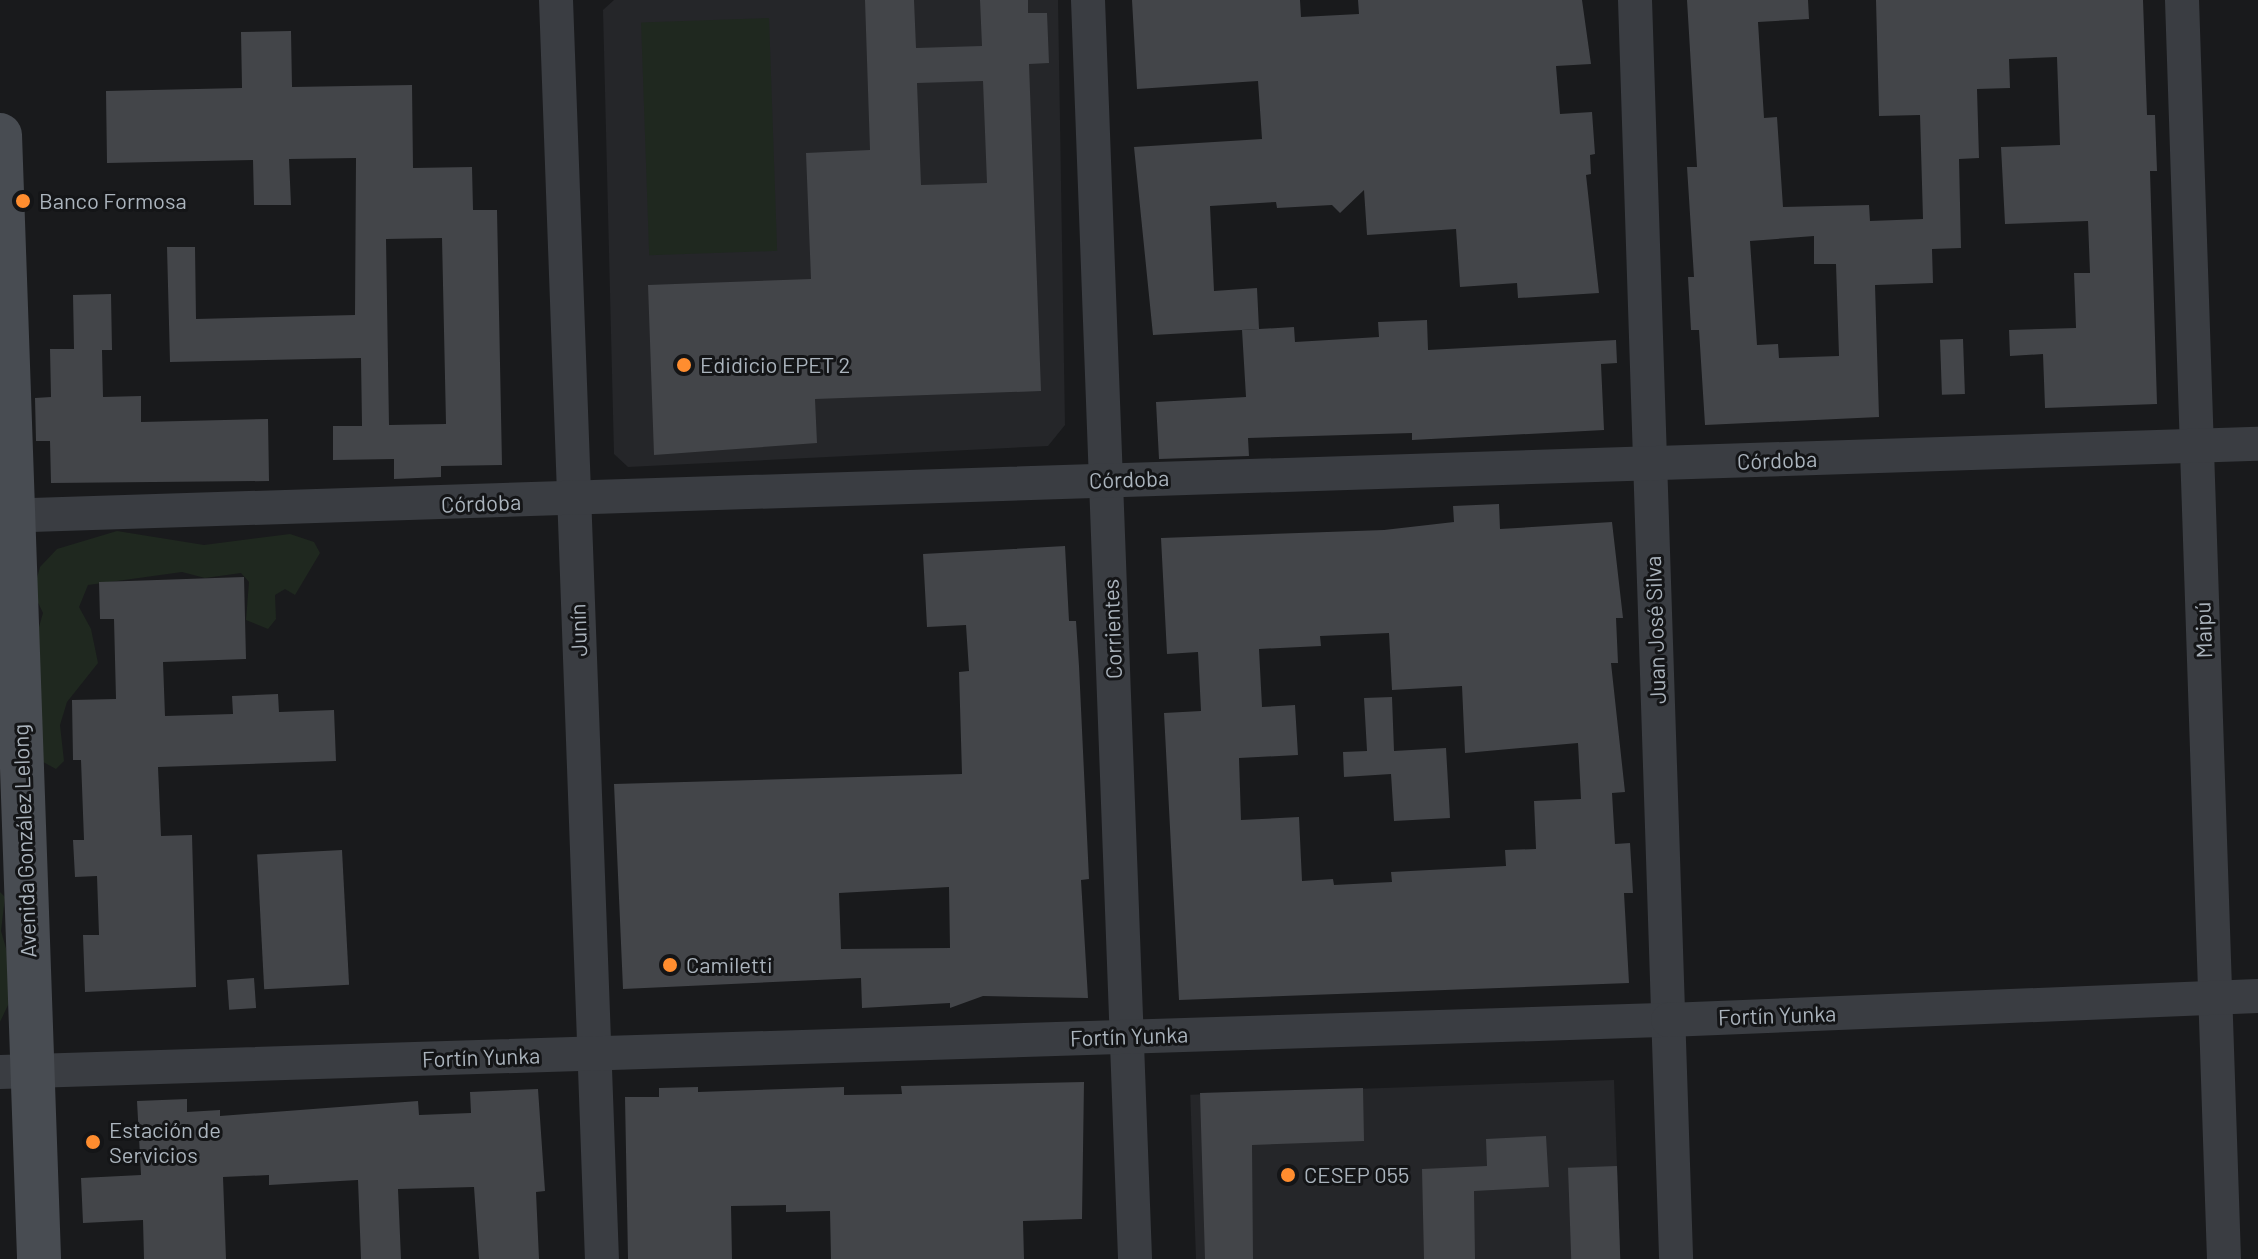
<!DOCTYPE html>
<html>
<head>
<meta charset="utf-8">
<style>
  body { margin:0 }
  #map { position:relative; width:2258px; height:1259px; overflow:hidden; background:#191a1c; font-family:Barlow,sans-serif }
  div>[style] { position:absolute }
  .built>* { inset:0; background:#252629; transform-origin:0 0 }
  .green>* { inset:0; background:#1f281f; transform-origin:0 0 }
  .building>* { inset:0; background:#434549; transform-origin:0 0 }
  .street>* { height:34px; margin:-17px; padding:0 17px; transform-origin:17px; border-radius:17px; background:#3a3d42 }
  .secondary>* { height:44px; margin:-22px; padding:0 22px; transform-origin:22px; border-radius:22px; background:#484c52 }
  .dots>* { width:22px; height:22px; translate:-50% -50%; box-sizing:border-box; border:4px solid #141517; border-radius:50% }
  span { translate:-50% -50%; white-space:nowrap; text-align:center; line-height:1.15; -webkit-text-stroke:6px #141517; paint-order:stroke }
  .poi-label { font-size:22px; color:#abb4bd }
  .left { translate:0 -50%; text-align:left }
  .street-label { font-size:22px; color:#abb4bd }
</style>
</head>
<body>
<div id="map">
  <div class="built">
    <i style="clip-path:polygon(614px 0,1058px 0,1065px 425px,1048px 446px,628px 467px,614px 454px,603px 10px)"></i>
    <i style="left:1614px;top:1080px;width:179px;height:424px;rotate:88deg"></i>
  </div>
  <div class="green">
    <i style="left:769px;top:18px;width:233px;height:128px;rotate:88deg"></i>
    <i style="clip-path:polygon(117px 531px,204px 545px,290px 534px,314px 542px,320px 553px,295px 595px,285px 589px,275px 595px,276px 619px,268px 629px,246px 620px,249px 582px,241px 573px,205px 578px,182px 572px,88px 585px,79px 607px,91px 629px,98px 663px,67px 702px,60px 725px,64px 761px,56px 769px,34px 757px,29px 661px,43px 613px,33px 592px,40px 567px,57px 549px)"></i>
    <i style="clip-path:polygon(0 892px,5px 897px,1px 931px,17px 986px,0 1022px)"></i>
  </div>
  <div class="building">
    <i style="clip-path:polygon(evenodd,865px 0,914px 0,916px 48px,982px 46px,980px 0,1028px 0,1028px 13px,1047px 13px,1049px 63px,1029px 64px,1041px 391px,815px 399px,817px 443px,654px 455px,648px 285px,811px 279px,806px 153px,870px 150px,865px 0,983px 81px,987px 183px,921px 185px,917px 83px,983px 81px)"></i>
    <i style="clip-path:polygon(1132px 0,1300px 0,1301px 17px,1359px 14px,1358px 0,1582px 0,1591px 64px,1556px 66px,1560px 114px,1592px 112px,1595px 154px,1590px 155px,1591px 174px,1586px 175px,1599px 293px,1518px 298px,1517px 283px,1460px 287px,1456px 229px,1367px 235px,1364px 190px,1340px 213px,1332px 205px,1277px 208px,1276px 202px,1210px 206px,1214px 291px,1257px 288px,1259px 329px,1153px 335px,1134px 147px,1262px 139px,1258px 81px,1137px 89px)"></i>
    <i style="clip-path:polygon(evenodd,1687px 0,1808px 0,1809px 19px,1758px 22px,1764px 118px,1777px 117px,1783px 207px,1869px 205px,1870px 221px,1923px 219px,1920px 115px,1879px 116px,1876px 0,2143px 0,2147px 115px,2155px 115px,2157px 171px,2150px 171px,2157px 404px,2045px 408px,2043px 354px,2010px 356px,2009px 330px,2076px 328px,2074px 273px,2090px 273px,2088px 221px,2005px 224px,2001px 147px,2060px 145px,2057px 57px,2009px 59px,2010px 88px,1977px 89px,1979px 158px,1959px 159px,1961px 248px,1932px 249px,1933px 283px,1875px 285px,1879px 417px,1705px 425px,1699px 330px,1691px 330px,1688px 277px,1694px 277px,1687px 167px,1697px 167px,1687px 0,1814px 236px,1814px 264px,1836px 264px,1839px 356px,1779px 358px,1778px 344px,1757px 345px,1750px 241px,1814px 236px)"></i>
    <i style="clip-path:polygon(evenodd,291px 31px,292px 87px,412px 85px,413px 168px,472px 167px,473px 210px,497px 210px,502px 465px,441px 466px,441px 477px,394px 479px,394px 459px,333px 460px,333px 426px,362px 426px,361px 358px,170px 362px,167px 247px,195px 247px,196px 319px,355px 315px,356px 158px,289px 159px,291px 205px,254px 205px,253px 160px,107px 163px,106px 91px,242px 88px,241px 32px,291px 31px,442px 238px,446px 424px,389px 425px,386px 239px,442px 238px)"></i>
    <i style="clip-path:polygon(111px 294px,112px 350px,102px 350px,103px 397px,141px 396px,141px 422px,268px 419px,269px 481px,51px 483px,50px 441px,36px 441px,35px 398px,51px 397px,50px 349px,74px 349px,73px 295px)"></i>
    <i style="clip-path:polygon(1427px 320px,1428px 350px,1616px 340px,1617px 363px,1601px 364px,1604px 430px,1412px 440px,1412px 433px,1248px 438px,1249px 456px,1159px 459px,1156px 402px,1246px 397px,1242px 330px,1294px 327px,1295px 342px,1379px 337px,1378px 322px)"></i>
    <i style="left:1963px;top:339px;width:55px;height:23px;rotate:88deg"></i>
    <i style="clip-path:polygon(evenodd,1499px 504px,1500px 529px,1612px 522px,1623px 618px,1616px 618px,1618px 663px,1611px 663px,1625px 792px,1612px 793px,1615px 844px,1630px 843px,1633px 893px,1624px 893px,1629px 983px,1179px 1000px,1164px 713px,1201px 711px,1198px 652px,1167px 654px,1161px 538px,1384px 530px,1454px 522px,1453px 506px,1499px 504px,1389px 633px,1392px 690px,1462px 686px,1465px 753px,1578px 743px,1581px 799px,1534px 801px,1536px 849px,1505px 850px,1506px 866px,1391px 872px,1392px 882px,1334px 885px,1333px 879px,1302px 881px,1299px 817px,1241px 820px,1239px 758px,1298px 755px,1295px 705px,1262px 707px,1259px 649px,1321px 646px,1320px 636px,1389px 633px)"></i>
    <i style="clip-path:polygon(evenodd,1065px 546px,1069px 621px,1076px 621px,1079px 666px,1089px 879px,1081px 880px,1088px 998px,983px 996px,950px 1008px,950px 1003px,862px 1008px,861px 978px,623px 989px,614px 784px,962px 774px,959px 672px,969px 671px,966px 625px,927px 627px,923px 554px,1065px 546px,949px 887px,950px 948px,841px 949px,839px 893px,949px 887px)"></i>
    <i style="clip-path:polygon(244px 577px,246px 659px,163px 662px,165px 716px,233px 714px,232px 696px,278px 694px,279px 712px,334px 710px,336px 761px,158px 767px,161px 836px,192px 835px,196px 987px,85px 992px,83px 935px,99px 935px,97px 876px,75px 877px,73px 840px,84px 840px,81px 760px,73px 760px,72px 700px,116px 699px,114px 619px,100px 619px,99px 582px)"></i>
    <i style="clip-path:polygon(1392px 697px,1394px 751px,1446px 748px,1450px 818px,1394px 821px,1391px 774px,1344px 777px,1343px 752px,1367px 751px,1364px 698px)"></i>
    <i style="left:342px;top:850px;width:135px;height:85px;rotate:87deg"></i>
    <i style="left:254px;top:978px;width:30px;height:27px;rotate:86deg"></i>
    <i style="clip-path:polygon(1084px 1082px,1082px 1219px,1023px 1221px,1024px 1259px,831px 1259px,830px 1211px,786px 1212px,786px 1205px,731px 1206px,732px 1259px,628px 1259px,625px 1097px,659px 1097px,659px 1088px,698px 1087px,698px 1092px,844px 1087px,844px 1095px,902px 1094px,901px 1086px)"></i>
    <i style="clip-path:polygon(1363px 1088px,1364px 1141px,1252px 1145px,1253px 1259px,1205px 1259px,1200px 1093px)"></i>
    <i style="clip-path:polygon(538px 1089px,545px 1191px,536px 1192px,539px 1259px,479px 1259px,474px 1187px,398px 1189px,401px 1259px,361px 1259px,358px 1180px,269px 1185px,269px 1175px,223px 1177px,226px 1259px,144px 1259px,143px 1220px,83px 1223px,81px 1178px,141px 1175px,137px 1101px,187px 1099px,187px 1112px,220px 1110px,220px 1116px,418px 1101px,419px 1115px,471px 1113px,470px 1092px)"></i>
    <i style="clip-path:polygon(1546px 1136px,1549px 1187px,1474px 1191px,1475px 1259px,1424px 1259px,1422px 1169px,1487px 1166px,1486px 1139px)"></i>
    <i style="left:1617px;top:1166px;width:93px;height:49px;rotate:88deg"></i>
  </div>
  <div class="street">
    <i style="left:556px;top:0;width:1260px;rotate:87.91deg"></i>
    <i style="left:1088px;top:0;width:1260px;rotate:87.86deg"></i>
    <i style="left:1635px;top:0;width:1260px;rotate:88.13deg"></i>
    <i style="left:2182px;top:0;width:1260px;rotate:88.09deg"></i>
    <i style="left:0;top:516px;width:2259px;rotate:-1.83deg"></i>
    <i style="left:0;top:1072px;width:1669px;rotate:-1.79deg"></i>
    <i style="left:1668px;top:1020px;width:590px;rotate:-2.33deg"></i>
  </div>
  <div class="secondary">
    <i style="left:0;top:135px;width:1125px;rotate:88.01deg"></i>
  </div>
  <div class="dots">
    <i style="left:23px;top:201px;background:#ff8d2f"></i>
    <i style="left:684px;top:365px;background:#ff8d2f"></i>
    <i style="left:670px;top:965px;background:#ff8d2f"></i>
    <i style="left:93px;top:1142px;background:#ff8d2f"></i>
    <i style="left:1288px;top:1175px;background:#ff8d2f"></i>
  </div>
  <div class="poi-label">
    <span class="left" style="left:39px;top:201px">Banco Formosa</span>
    <span class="left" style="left:700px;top:365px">Edidicio EPET 2</span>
    <span class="left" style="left:686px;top:965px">Camiletti</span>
    <span class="left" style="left:109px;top:1142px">Estación de<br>Servicios</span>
    <span class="left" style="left:1304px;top:1175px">CESEP 055</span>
  </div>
  <div class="street-label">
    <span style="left:1777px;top:460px;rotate:-2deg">Córdoba</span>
    <span style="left:1129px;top:479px;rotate:-2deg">Córdoba</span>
    <span style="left:481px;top:503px;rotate:-2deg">Córdoba</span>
    <span style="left:1112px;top:629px;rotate:-92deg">Corrientes</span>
    <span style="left:578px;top:630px;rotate:-92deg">Junín</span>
    <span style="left:1655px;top:630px;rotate:-92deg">Juan José Silva</span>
    <span style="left:2203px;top:630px;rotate:-92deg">Maipú</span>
    <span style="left:24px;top:841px;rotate:-92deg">Avenida González Lelong</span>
    <span style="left:1777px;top:1015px;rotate:-2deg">Fortín Yunka</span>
    <span style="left:1129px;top:1036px;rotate:-2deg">Fortín Yunka</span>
    <span style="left:481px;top:1057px;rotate:-2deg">Fortín Yunka</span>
  </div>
</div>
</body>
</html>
